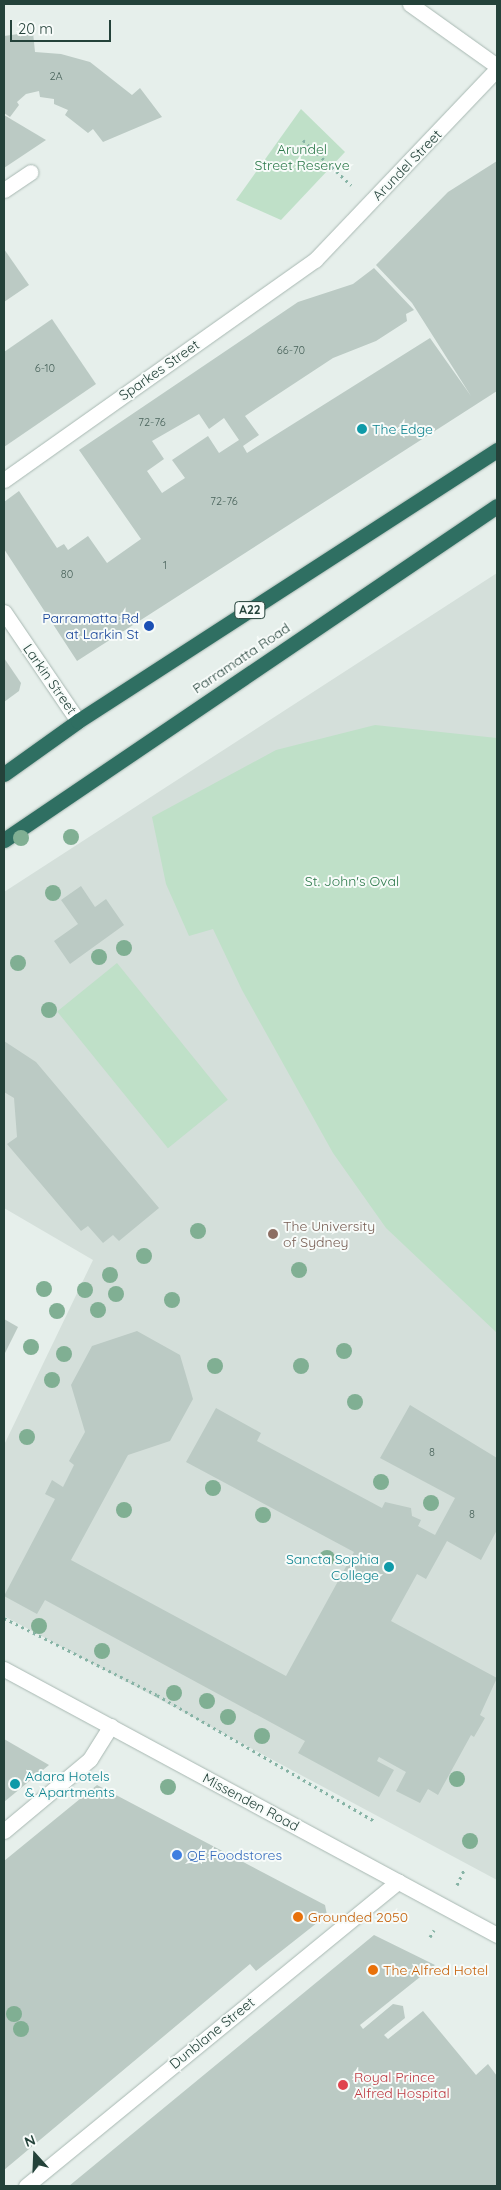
<!DOCTYPE html>
<html>
<head>
<meta charset="utf-8">
<style>
  body { margin:0 }
  #map { position:relative; width:501px; height:2190px; overflow:hidden; background:#e6efeb; font-family:Quicksand,sans-serif }
  div>[style] { position:absolute }
  .built>* { inset:0; background:#d4dfda }
  .green>* { inset:0; background:#bfe0c8; transform-origin:0 0 }
  .building>* { inset:0; background:#bbcac4 }
  .path>* { height:3px; margin-top:-1.5px; transform-origin:0; background:repeating-linear-gradient(90deg,#86b3a5 0 2.5px,transparent 0 6.5px) }
  .roads { filter:drop-shadow(0 0 1px #a8b8b2) drop-shadow(0 0 1px #a8b8b2) }
  .lane>* { height:15px; margin:-7.5px; padding:0 7.5px; transform-origin:7.5px; border-radius:7.5px; background:#fff }
  .street>* { height:15px; margin:-7.5px; padding:0 7.5px; transform-origin:7.5px; border-radius:7.5px; background:#fff }
  .secondary>* { height:15px; margin:-7.5px; padding:0 7.5px; transform-origin:7.5px; border-radius:7.5px; background:#fff }
  .highway>* { height:15px; margin:-7.5px; padding:0 7.5px; transform-origin:7.5px; border-radius:7.5px; background:#2f6f62 }
  .trees>* { width:16px; height:16px; margin:-8px; border-radius:50%; background:#80af93 }
  .dots>* { width:14px; height:14px; translate:-50% -50%; box-sizing:border-box; border:2px solid #f7fbf9; border-radius:50% }
  span { translate:-50% -50%; white-space:nowrap; text-align:center; line-height:1.15; -webkit-text-stroke:4px #f7fbf9; paint-order:stroke }
  .number-label { font-size:11px; color:#4a645c }
  .number-label span { -webkit-text-stroke-width:0 }
  .shield-label span { padding:1px 4px; background:#f7fbf9; border:1px solid; border-radius:4px; -webkit-text-stroke-width:0 }
  .shield-label { font-size:12px; color:#24423a; font-weight:700 }
  .park-label { font-size:14px; color:#2d7a4b }
  .street-label { font-size:14px; color:#24423a }
  .culture-label { font-size:14px; color:#0d838f }
  .left { translate:0 -50%; text-align:left }
  .right { translate:-100% -50%; text-align:right }
  .transit-label { font-size:14px; color:#164399 }
  .education-label { font-size:14px; color:#785e54 }
  .shop-label { font-size:14px; color:#366cbe }
  .food-label { font-size:14px; color:#c56008 }
  .health-label { font-size:14px; color:#be3a42 }
  .frame { position:absolute; inset:0; border:5px solid #24423a; pointer-events:none }
  .north { position:absolute; left:10px; top:2130px; width:50px; height:50px; -webkit-text-stroke:4px #f7fbf9; paint-order:stroke; rotate:340deg; font-size:14px; font-weight:700; line-height:20px; text-align:center; color:#24423a }
  .north::after { content:''; display:block; margin:auto; width:18px; height:22px; background:#24423a; clip-path:polygon(50% 0,100% 100%,50% 72%,0 100%) }
  .scale { position:absolute; left:10px; top:20px; width:101px; height:22px; box-sizing:border-box; border:2px solid #24423a; border-top:0; padding-left:6px; font-size:15px; line-height:18px; white-space:nowrap; color:#24423a; -webkit-text-stroke:4px #f7fbf9; paint-order:stroke }
</style>
</head>
<body>
<div id="map">
  <div class="built">
    <i style="clip-path:polygon(497px 573px,497px 1880px,4px 1616px,4px 1445px,93px 1260px,4px 1208px,4px 892px)"></i>
  </div>
  <div class="green">
    <i style="clip-path:polygon(301px 109px,345px 152px,281px 220px,236px 200px)"></i>
    <i style="clip-path:polygon(375px 725px,497px 738px,497px 1333px,386px 1228px,333px 1153px,242px 990px,213px 929px,189px 936px,166px 884px,152px 817px,276px 750px)"></i>
    <i style="left:117px;top:963px;width:176px;height:77px;rotate:51deg"></i>
  </div>
  <div class="building">
    <i style="clip-path:polygon(33px 32px,35px 52px,61px 54px,90px 62px,132px 95px,140px 88px,162px 117px,103px 142px,93px 129px,88px 133px,65px 115px,68px 110px,54px 104px,54px 99px,40px 97px,39px 91px,26px 94px,17px 102px,19px 105px,10px 117px,4px 113px,4px 36px)"></i>
    <i style="clip-path:polygon(4px 115px,46px 140px,4px 168px)"></i>
    <i style="clip-path:polygon(evenodd,497px 161px,497px 391px,77px 661px,4px 549px,4px 502px,19px 491px,57px 548px,64px 544px,68px 550px,88px 536px,107px 563px,141px 539px,79px 450px,298px 302px,353px 284px,374px 268px,414px 310px,406px 314px,407px 321px,376px 341px,333px 358px,245px 416px,259px 435px,243px 446px,247px 453px,430px 338px,471px 396px,412px 303px,376px 265px,448px 192px,497px 161px,199px 414px,209px 429px,224px 418px,239px 440px,219px 453px,208px 436px,172px 460px,185px 478px,162px 493px,147px 471px,164px 459px,152px 441px,199px 414px)"></i>
    <i style="clip-path:polygon(4px 249px,29px 285px,4px 302px)"></i>
    <i style="clip-path:polygon(52px 319px,96px 384px,4px 447px,4px 352px)"></i>
    <i style="clip-path:polygon(4px 658px,21px 683px,19px 691px,4px 702px)"></i>
    <i style="clip-path:polygon(81px 886px,95px 907px,106px 899px,124px 925px,70px 964px,54px 941px,78px 924px,61px 900px)"></i>
    <i style="clip-path:polygon(4px 1041px,36px 1062px,159px 1208px,119px 1241px,113px 1235px,103px 1243px,88px 1226px,81px 1231px,7px 1144px,17px 1137px,14px 1098px,4px 1092px)"></i>
    <i style="clip-path:polygon(4px 1319px,18px 1327px,4px 1355px)"></i>
    <i style="clip-path:polygon(137px 1331px,180px 1355px,193px 1399px,170px 1441px,128px 1455px,71px 1560px,286px 1676px,354px 1552px,186px 1462px,216px 1408px,261px 1433px,257px 1441px,382px 1508px,385px 1502px,411px 1508px,412px 1516px,421px 1520px,418px 1526px,435px 1535px,455px 1498px,380px 1458px,410px 1405px,497px 1458px,497px 1530px,481px 1560px,447px 1541px,426px 1579px,417px 1574px,391px 1621px,497px 1678px,480px 1715px,485px 1718px,474px 1737px,471px 1735px,438px 1795px,428px 1789px,420px 1803px,396px 1791px,406px 1772px,379px 1757px,377px 1761px,394px 1770px,379px 1797px,298px 1753px,305px 1741px,45px 1600px,37px 1614px,4px 1596px,55px 1499px,45px 1494px,52px 1480px,63px 1487px,74px 1465px,69px 1461px,85px 1432px,71px 1385px,92px 1346px)"></i>
    <i style="clip-path:polygon(4px 1739px,49px 1765px,4px 1802px)"></i>
    <i style="clip-path:polygon(97px 1785px,325px 1905px,327px 1915px,256px 1971px,250px 1964px,4px 2170px,4px 1861px)"></i>
    <i style="clip-path:polygon(374px 1935px,435px 1965px,360px 2025px,363px 2029px,393px 2004px,403px 2006px,405px 2018px,384px 2035px,388px 2039px,423px 2011px,476px 2075px,488px 2064px,497px 2076px,497px 2186px,69px 2186px)"></i>
  </div>
  <div class="path">
    <i style="left:303px;top:140px;width:66px;rotate:43.2deg"></i>
    <i style="left:4px;top:1618px;width:171px;rotate:26.7deg"></i>
    <i style="left:157px;top:1695px;width:251px;rotate:30.1deg"></i>
    <i style="left:457px;top:1885px;width:17px;rotate:-65deg"></i>
    <i style="left:430px;top:1937px;width:8px;rotate:-60deg"></i>
  </div>
  <div class="roads">
    <div class="lane">
      <i style="left:4px;top:190px;width:32px;rotate:-34deg"></i>
    </div>
    <div class="street">
      <i style="left:410px;top:4px;width:107px;rotate:35.5deg"></i>
      <i style="left:4px;top:480px;width:381px;rotate:-35.3deg"></i>
      <i style="left:315px;top:260px;width:264px;rotate:-46.4deg"></i>
      <i style="left:4px;top:612px;width:132px;rotate:55.8deg"></i>
      <i style="left:4px;top:1831px;width:112px;rotate:-39.9deg"></i>
      <i style="left:90px;top:1759px;width:39px;rotate:-58deg"></i>
      <i style="left:26px;top:2186px;width:481px;rotate:-39.3deg"></i>
    </div>
    <div class="secondary">
      <i style="left:4px;top:1669px;width:560px;rotate:28.35deg"></i>
    </div>
    <div class="highway">
      <i style="left:4px;top:774px;width:91px;rotate:-35.6deg"></i>
      <i style="left:78px;top:721px;width:499px;rotate:-32.9deg"></i>
      <i style="left:4px;top:840px;width:595px;rotate:-34.12deg"></i>
    </div>
  </div>
  <div class="trees">
    <i style="left:71px;top:837px"></i>
    <i style="left:21px;top:838px"></i>
    <i style="left:53px;top:893px"></i>
    <i style="left:124px;top:948px"></i>
    <i style="left:99px;top:957px"></i>
    <i style="left:18px;top:963px"></i>
    <i style="left:49px;top:1010px"></i>
    <i style="left:198px;top:1231px"></i>
    <i style="left:144px;top:1256px"></i>
    <i style="left:299px;top:1270px"></i>
    <i style="left:110px;top:1275px"></i>
    <i style="left:44px;top:1289px"></i>
    <i style="left:85px;top:1290px"></i>
    <i style="left:116px;top:1294px"></i>
    <i style="left:172px;top:1300px"></i>
    <i style="left:98px;top:1310px"></i>
    <i style="left:57px;top:1311px"></i>
    <i style="left:31px;top:1347px"></i>
    <i style="left:344px;top:1351px"></i>
    <i style="left:64px;top:1354px"></i>
    <i style="left:215px;top:1366px"></i>
    <i style="left:301px;top:1366px"></i>
    <i style="left:52px;top:1380px"></i>
    <i style="left:355px;top:1402px"></i>
    <i style="left:27px;top:1437px"></i>
    <i style="left:381px;top:1482px"></i>
    <i style="left:213px;top:1488px"></i>
    <i style="left:431px;top:1503px"></i>
    <i style="left:124px;top:1510px"></i>
    <i style="left:263px;top:1515px"></i>
    <i style="left:327px;top:1558px"></i>
    <i style="left:39px;top:1626px"></i>
    <i style="left:102px;top:1651px"></i>
    <i style="left:174px;top:1693px"></i>
    <i style="left:207px;top:1701px"></i>
    <i style="left:228px;top:1717px"></i>
    <i style="left:262px;top:1736px"></i>
    <i style="left:457px;top:1779px"></i>
    <i style="left:168px;top:1787px"></i>
    <i style="left:470px;top:1841px"></i>
    <i style="left:14px;top:2014px"></i>
    <i style="left:21px;top:2029px"></i>
  </div>
  <div class="dots">
    <i style="left:362px;top:429px;background:#0f9aa8"></i>
    <i style="left:149px;top:626px;background:#1a4fb4"></i>
    <i style="left:273px;top:1234px;background:#8d6e63"></i>
    <i style="left:389px;top:1567px;background:#0f9aa8"></i>
    <i style="left:15px;top:1784px;background:#0f9aa8"></i>
    <i style="left:177px;top:1855px;background:#3f7fe0"></i>
    <i style="left:298px;top:1917px;background:#e8710a"></i>
    <i style="left:373px;top:1970px;background:#e8710a"></i>
    <i style="left:343px;top:2085px;background:#e0444e"></i>
  </div>
  <div class="number-label">
    <span style="left:56px;top:76px">2A</span>
    <span style="left:291px;top:350px">66-70</span>
    <span style="left:45px;top:368px">6-10</span>
    <span style="left:152px;top:422px">72-76</span>
    <span style="left:224px;top:501px">72-76</span>
    <span style="left:165px;top:565px">1</span>
    <span style="left:67px;top:574px">80</span>
    <span style="left:432px;top:1452px">8</span>
    <span style="left:472px;top:1514px">8</span>
  </div>
  <div class="shield-label">
    <span style="left:250px;top:610px">A22</span>
  </div>
  <div class="park-label">
    <span style="left:302px;top:157px">Arundel<br>Street Reserve</span>
    <span style="left:352px;top:881px">St. John's Oval</span>
  </div>
  <div class="street-label">
    <span style="left:407px;top:165px;rotate:-46deg">Arundel Street</span>
    <span style="left:159px;top:370px;rotate:-35deg">Sparkes Street</span>
    <span style="left:241px;top:658px;rotate:-34deg">Parramatta Road</span>
    <span style="left:50px;top:679px;rotate:55deg">Larkin Street</span>
    <span style="left:251px;top:1802px;rotate:28deg">Missenden Road</span>
    <span style="left:212px;top:2033px;rotate:-39deg">Dunblane Street</span>
  </div>
  <div class="culture-label">
    <span class="left" style="left:372px;top:429px">The Edge</span>
    <span class="right" style="left:379px;top:1567px">Sancta Sophia<br>College</span>
    <span class="left" style="left:25px;top:1784px">Adara Hotels<br>&amp; Apartments</span>
  </div>
  <div class="transit-label">
    <span class="right" style="left:139px;top:626px">Parramatta Rd<br>at Larkin St</span>
  </div>
  <div class="education-label">
    <span class="left" style="left:283px;top:1234px">The University<br>of Sydney</span>
  </div>
  <div class="shop-label">
    <span class="left" style="left:187px;top:1855px">QE Foodstores</span>
  </div>
  <div class="food-label">
    <span class="left" style="left:308px;top:1917px">Grounded 2050</span>
    <span class="left" style="left:383px;top:1970px">The Alfred Hotel</span>
  </div>
  <div class="health-label">
    <span class="left" style="left:354px;top:2085px">Royal Prince<br>Alfred Hospital</span>
  </div>
  <div class="frame"></div>
  <div class="north">N</div>
  <div class="scale">20 m</div>
</div>
</body>
</html>
